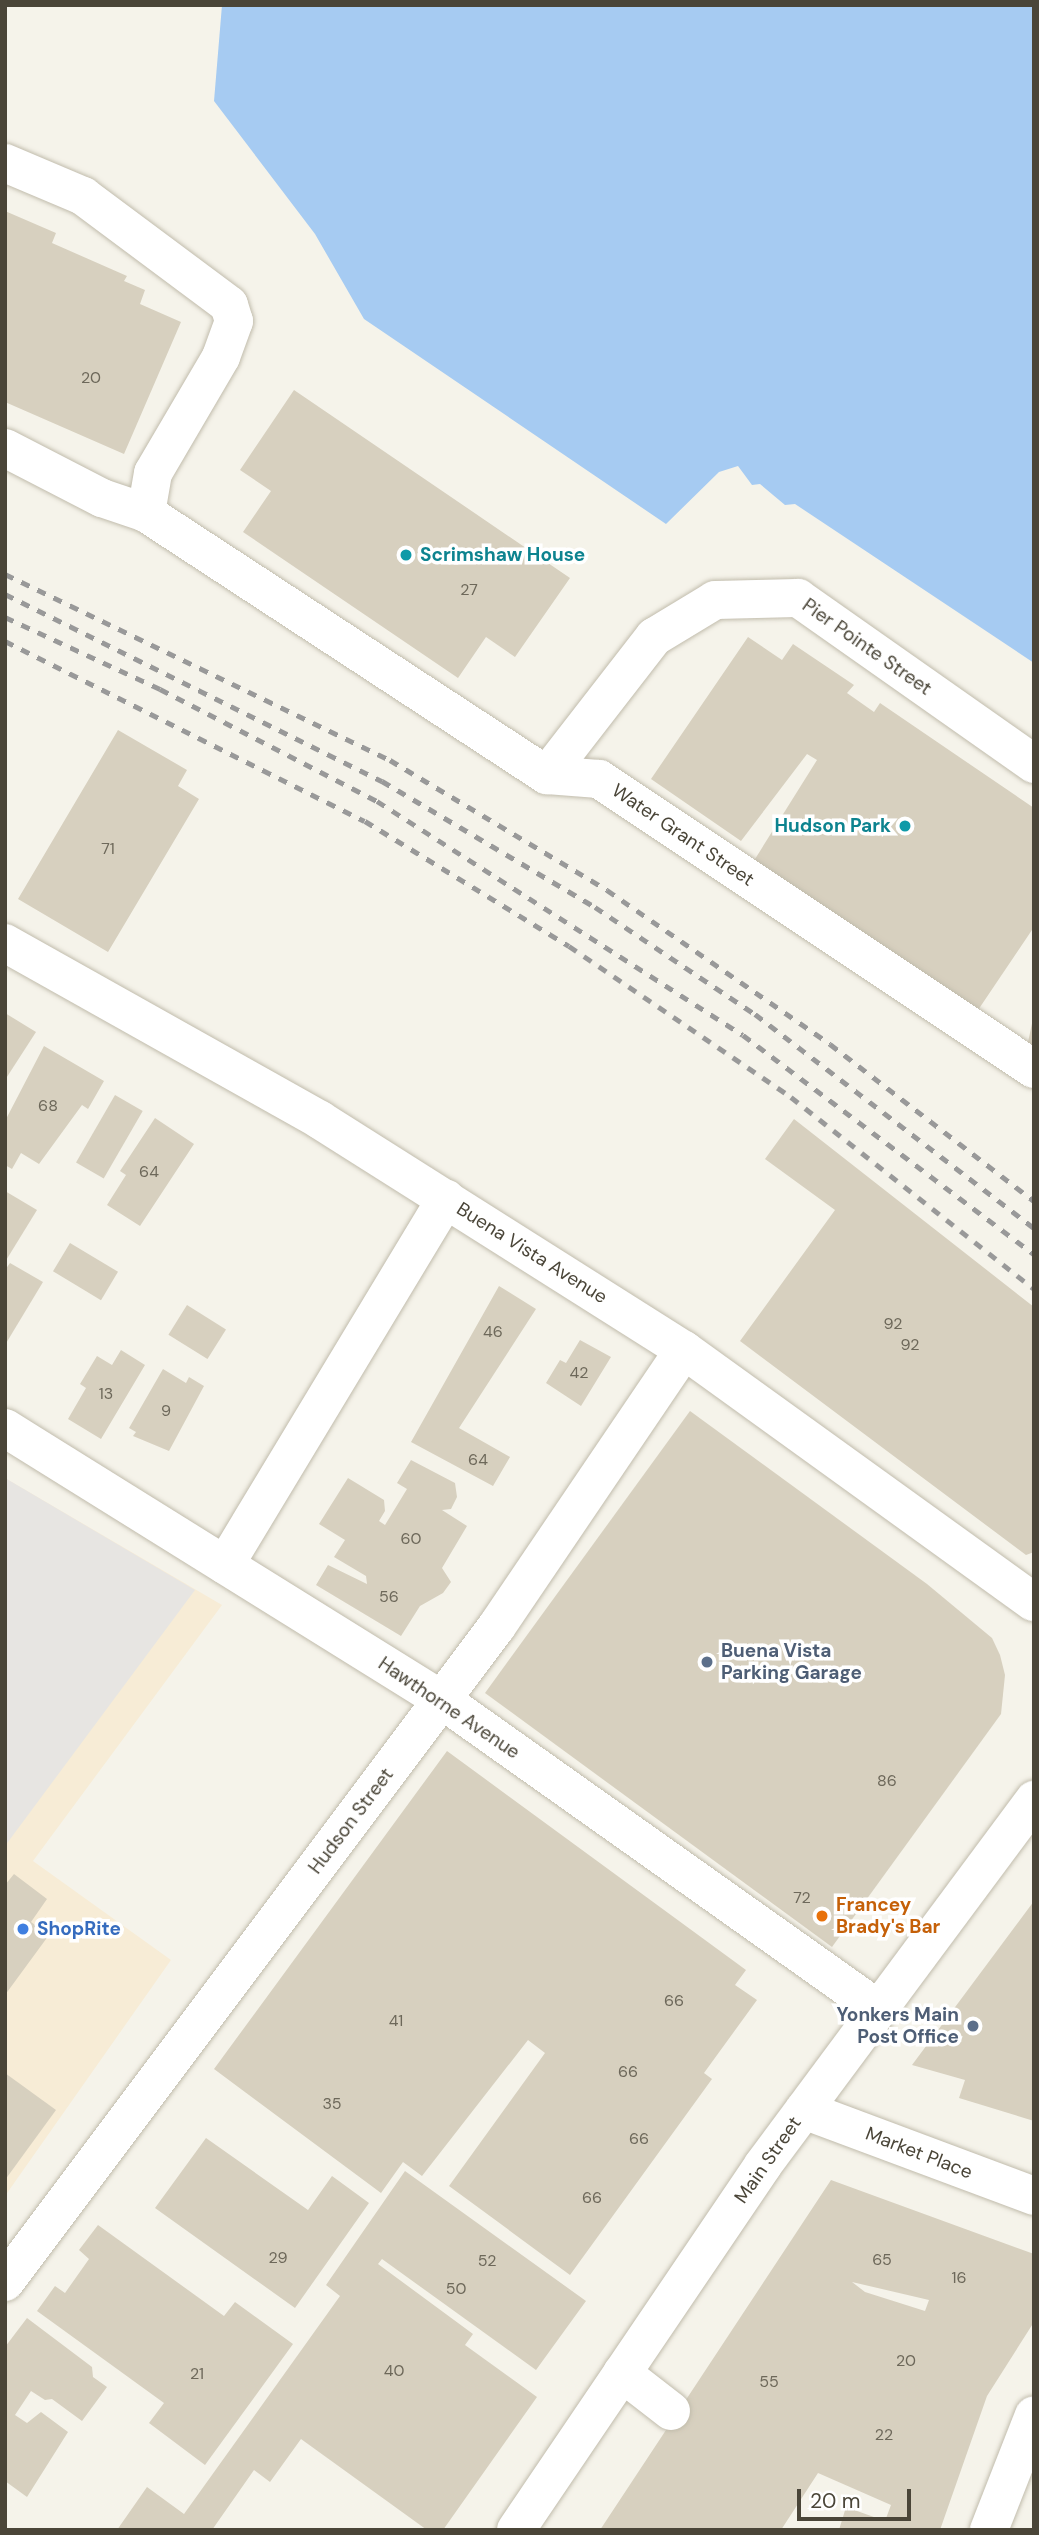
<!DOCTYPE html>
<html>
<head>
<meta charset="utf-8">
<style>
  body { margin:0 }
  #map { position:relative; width:1039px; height:2535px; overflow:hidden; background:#f5f3ea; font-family:"DM Sans",sans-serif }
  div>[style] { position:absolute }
  .commercial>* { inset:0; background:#f7ecd6 }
  .parking>* { inset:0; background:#e7e5e2 }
  .water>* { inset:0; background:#a6cbf2 }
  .building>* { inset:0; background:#d7d0bf; transform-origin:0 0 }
  .roads { filter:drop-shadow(0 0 2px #c1bcac) drop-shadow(0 0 2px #c1bcac) }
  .minor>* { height:38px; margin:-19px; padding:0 19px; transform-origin:19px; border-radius:19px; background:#fff }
  .rail>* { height:5px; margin-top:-2.5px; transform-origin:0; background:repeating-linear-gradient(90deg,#999 0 9px,transparent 0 18px) }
  .dots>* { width:19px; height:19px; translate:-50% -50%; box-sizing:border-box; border:4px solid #fff; border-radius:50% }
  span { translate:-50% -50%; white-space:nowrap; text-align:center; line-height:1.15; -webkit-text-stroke:7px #fff; paint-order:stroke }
  .number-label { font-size:16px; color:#6d685a }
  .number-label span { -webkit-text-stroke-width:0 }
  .culture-label { font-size:19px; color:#0d838f; font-weight:700 }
  .left { translate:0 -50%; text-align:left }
  .right { translate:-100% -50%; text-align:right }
  .street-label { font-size:19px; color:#4a4538 }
  .service-label { font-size:19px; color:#4e5e75; font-weight:700 }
  .food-label { font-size:19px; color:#c56008; font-weight:700 }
  .shop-label { font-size:19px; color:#366cbe; font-weight:700 }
  .frame { position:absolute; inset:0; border:7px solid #4a4538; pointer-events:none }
  .scale { position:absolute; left:797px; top:2489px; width:114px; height:32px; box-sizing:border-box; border:4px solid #4a4538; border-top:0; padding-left:9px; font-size:21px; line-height:24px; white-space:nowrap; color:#4a4538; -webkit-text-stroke:5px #fff; paint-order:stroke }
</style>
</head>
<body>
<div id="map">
  <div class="commercial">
    <i style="clip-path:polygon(5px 1478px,222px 1605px,33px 1861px,171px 1960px,5px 2196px)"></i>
  </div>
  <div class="parking">
    <i style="clip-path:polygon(5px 1478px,195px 1590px,5px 1846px)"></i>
  </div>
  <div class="water">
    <i style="clip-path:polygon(222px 5px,1034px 5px,1034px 663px,795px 504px,785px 505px,760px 484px,752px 485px,738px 466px,719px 472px,666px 524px,364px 319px,315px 234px,214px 101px)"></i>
  </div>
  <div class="building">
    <i style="clip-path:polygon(5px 211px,56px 233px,52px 243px,127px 276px,124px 281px,145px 290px,140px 304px,181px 322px,124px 454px,5px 402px)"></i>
    <i style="clip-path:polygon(294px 390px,570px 578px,515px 657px,486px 637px,458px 678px,243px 532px,271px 491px,240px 470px)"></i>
    <i style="clip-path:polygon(748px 637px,782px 660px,793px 644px,854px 685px,847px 693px,874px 712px,880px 703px,1034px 808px,1034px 927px,972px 1019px,750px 867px,817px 760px,807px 754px,741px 841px,651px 779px)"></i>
    <i style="clip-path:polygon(118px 730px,187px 770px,178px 786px,199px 799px,108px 952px,18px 899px)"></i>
    <i style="clip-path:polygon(5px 1013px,36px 1032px,5px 1080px)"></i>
    <i style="clip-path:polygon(1034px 1014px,1034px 1051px,1027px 1047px)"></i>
    <i style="clip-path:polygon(44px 1046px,104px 1081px,88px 1109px,82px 1105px,39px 1164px,21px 1153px,12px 1169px,5px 1165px,5px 1121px)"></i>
    <i style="left:115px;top:1095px;width:32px;height:78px;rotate:30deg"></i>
    <i style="clip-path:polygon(155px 1118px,194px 1144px,140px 1226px,107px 1205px,126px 1175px,120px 1171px)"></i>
    <i style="clip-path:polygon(794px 1119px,1034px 1307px,1034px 1552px,1026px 1555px,740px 1341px,835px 1210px,765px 1159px)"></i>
    <i style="clip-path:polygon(5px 1191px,37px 1210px,5px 1262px)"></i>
    <i style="left:70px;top:1243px;width:56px;height:33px;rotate:31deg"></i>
    <i style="clip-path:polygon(10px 1263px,43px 1282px,5px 1345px,5px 1270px)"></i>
    <i style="clip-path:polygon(499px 1286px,536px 1309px,459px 1428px,510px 1457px,493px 1486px,411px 1442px)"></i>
    <i style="left:187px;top:1305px;width:46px;height:35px;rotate:32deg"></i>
    <i style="clip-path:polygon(580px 1340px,611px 1357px,581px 1406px,546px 1383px,560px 1360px,566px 1363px)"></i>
    <i style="clip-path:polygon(121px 1350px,145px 1365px,101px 1439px,68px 1419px,86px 1388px,80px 1384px,97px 1356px,112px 1365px)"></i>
    <i style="clip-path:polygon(163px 1369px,186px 1383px,189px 1377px,204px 1386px,169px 1451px,133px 1436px,136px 1432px,129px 1428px)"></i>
    <i style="clip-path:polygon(690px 1411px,927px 1584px,992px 1638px,1000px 1655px,1005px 1675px,1001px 1714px,832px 1947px,485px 1693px)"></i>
    <i style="clip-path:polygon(411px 1460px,455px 1483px,457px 1497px,451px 1509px,442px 1510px,467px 1526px,442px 1568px,451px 1582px,443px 1593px,420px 1606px,401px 1636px,316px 1585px,328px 1565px,367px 1584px,366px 1576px,334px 1557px,345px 1540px,319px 1524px,348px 1478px,384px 1500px,385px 1511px,379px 1521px,385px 1525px,407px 1489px,397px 1483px)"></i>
    <i style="clip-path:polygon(447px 1751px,746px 1970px,735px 1985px,757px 2000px,704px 2073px,712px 2079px,570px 2275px,449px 2186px,545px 2053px,528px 2040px,422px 2176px,403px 2162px,381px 2193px,214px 2069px)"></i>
    <i style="clip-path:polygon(14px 1874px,47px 1899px,31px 1922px,49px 1935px,5px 1995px,5px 1885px)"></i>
    <i style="clip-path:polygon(1034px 1901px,1034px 2121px,959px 2098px,965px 2080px,912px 2065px)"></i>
    <i style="clip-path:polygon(5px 2073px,56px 2110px,5px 2180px)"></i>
    <i style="clip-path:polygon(206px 2138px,308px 2210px,332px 2176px,369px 2203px,295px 2308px,155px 2208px)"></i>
    <i style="clip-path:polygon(405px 2171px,586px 2301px,536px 2370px,382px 2259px,378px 2264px,473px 2334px,465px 2345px,537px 2397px,443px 2530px,427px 2530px,301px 2439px,270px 2482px,254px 2470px,212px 2530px,117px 2530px,147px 2487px,184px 2514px,340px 2296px,326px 2285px)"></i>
    <i style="clip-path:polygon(evenodd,831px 2180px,1034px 2254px,1034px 2322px,987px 2396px,940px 2530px,839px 2530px,846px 2507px,885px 2521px,891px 2505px,818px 2473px,781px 2530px,600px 2530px,831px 2180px,852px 2282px,929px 2300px,925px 2311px,865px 2292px,852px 2282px)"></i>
    <i style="clip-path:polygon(98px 2225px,224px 2316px,235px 2302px,293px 2344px,205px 2465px,149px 2423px,164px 2403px,37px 2311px,55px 2286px,65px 2293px,89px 2259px,79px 2250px)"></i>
    <i style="clip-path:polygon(27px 2318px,92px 2367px,93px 2377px,107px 2387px,82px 2421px,52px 2399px,45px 2400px,31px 2391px,15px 2415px,27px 2423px,41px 2412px,68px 2432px,27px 2497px,5px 2481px,5px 2347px)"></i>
  </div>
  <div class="roads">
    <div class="minor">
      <i style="left:5px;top:163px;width:85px;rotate:22.9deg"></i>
      <i style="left:83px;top:196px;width:182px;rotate:36.7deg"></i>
      <i style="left:229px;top:305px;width:17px;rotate:73deg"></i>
      <i style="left:234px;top:321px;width:38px;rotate:110deg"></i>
      <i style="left:221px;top:357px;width:134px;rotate:120.4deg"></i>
      <i style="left:153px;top:473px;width:41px;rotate:99.9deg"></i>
      <i style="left:5px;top:448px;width:109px;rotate:27.3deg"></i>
      <i style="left:102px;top:498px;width:46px;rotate:18.8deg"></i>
      <i style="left:146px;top:513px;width:479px;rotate:33.2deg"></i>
      <i style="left:547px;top:775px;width:52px;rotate:4.4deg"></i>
      <i style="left:599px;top:779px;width:523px;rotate:33.69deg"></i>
      <i style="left:547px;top:775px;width:175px;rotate:-52.2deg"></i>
      <i style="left:654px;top:637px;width:71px;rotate:-31.2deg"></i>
      <i style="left:715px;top:600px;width:83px;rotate:-1.4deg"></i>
      <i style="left:798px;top:598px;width:289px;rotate:35.1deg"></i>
      <i style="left:5px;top:943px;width:361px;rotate:29.3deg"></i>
      <i style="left:320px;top:1120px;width:431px;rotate:32.3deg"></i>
      <i style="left:684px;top:1350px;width:431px;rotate:35.8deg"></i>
      <i style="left:5px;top:1428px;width:515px;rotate:31.9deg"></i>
      <i style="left:442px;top:1700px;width:534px;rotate:35.33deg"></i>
      <i style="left:225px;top:1565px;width:428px;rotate:-58.9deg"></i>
      <i style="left:804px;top:2110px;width:246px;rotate:20.5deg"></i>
      <i style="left:5px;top:2282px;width:820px;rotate:-53.13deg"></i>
      <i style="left:497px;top:1626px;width:333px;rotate:-55.9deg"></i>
      <i style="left:622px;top:2373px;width:62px;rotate:37.8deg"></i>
      <i style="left:516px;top:2530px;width:441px;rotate:-55.9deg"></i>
      <i style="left:763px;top:2165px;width:455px;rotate:-53.4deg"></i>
      <i style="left:989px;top:2530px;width:123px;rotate:-68.6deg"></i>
    </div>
  </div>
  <div class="rail">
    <i style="left:5px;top:574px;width:428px;rotate:25.8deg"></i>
    <i style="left:390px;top:760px;width:253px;rotate:30.9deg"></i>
    <i style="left:607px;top:890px;width:271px;rotate:34.6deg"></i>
    <i style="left:830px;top:1044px;width:257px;rotate:37.6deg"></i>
    <i style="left:5px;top:594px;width:421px;rotate:26.4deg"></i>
    <i style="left:382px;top:781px;width:247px;rotate:30.6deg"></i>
    <i style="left:595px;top:907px;width:192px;rotate:33.8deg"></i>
    <i style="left:755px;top:1014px;width:352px;rotate:37.5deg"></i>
    <i style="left:5px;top:617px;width:171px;rotate:24.9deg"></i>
    <i style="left:160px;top:689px;width:244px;rotate:27.3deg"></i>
    <i style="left:377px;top:801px;width:434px;rotate:32.6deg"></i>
    <i style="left:743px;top:1035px;width:364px;rotate:37deg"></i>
    <i style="left:5px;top:641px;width:402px;rotate:26.6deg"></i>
    <i style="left:365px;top:821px;width:239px;rotate:31.5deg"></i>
    <i style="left:569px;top:946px;width:268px;rotate:34.2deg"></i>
    <i style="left:791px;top:1097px;width:310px;rotate:38.3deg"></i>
  </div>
  <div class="dots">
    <i style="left:406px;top:555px;background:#0f9aa8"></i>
    <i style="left:905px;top:826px;background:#0f9aa8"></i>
    <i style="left:707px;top:1662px;background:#5c6f8a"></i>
    <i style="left:822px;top:1916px;background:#e8710a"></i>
    <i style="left:23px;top:1929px;background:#3f7fe0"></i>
    <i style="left:973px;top:2026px;background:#5c6f8a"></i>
  </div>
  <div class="number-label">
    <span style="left:91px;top:378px">20</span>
    <span style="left:469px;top:590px">27</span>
    <span style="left:108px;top:849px">71</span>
    <span style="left:48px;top:1106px">68</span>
    <span style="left:149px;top:1172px">64</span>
    <span style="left:893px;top:1324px">92</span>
    <span style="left:493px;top:1332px">46</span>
    <span style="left:910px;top:1345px">92</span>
    <span style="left:579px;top:1373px">42</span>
    <span style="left:106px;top:1394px">13</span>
    <span style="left:166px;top:1411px">9</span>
    <span style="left:478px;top:1460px">64</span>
    <span style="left:411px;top:1539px">60</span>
    <span style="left:389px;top:1597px">56</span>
    <span style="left:887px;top:1781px">86</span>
    <span style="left:802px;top:1898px">72</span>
    <span style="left:674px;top:2001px">66</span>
    <span style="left:396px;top:2021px">41</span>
    <span style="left:628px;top:2072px">66</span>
    <span style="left:332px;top:2104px">35</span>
    <span style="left:639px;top:2139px">66</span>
    <span style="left:592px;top:2198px">66</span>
    <span style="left:278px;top:2258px">29</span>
    <span style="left:882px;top:2260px">65</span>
    <span style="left:487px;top:2261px">52</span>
    <span style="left:959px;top:2278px">16</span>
    <span style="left:456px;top:2289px">50</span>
    <span style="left:906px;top:2361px">20</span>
    <span style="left:394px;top:2371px">40</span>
    <span style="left:197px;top:2374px">21</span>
    <span style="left:769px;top:2382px">55</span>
    <span style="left:884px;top:2435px">22</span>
  </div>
  <div class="culture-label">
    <span class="left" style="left:420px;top:555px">Scrimshaw House</span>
    <span class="right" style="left:891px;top:826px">Hudson Park</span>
  </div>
  <div class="street-label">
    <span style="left:867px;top:647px;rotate:35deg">Pier Pointe Street</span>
    <span style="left:683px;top:835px;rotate:34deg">Water Grant Street</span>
    <span style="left:532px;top:1253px;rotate:32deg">Buena Vista Avenue</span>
    <span style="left:449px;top:1708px;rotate:34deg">Hawthorne Avenue</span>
    <span style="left:351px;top:1821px;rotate:-53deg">Hudson Street</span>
    <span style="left:919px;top:2153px;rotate:21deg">Market Place</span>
    <span style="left:768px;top:2160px;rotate:-55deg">Main Street</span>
  </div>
  <div class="service-label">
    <span class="left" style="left:721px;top:1662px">Buena Vista<br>Parking Garage</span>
    <span class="right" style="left:959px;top:2026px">Yonkers Main<br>Post Office</span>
  </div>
  <div class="food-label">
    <span class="left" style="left:836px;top:1916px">Francey<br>Brady's Bar</span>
  </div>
  <div class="shop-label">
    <span class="left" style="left:37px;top:1929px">ShopRite</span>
  </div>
  <div class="frame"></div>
  <div class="scale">20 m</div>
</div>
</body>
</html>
